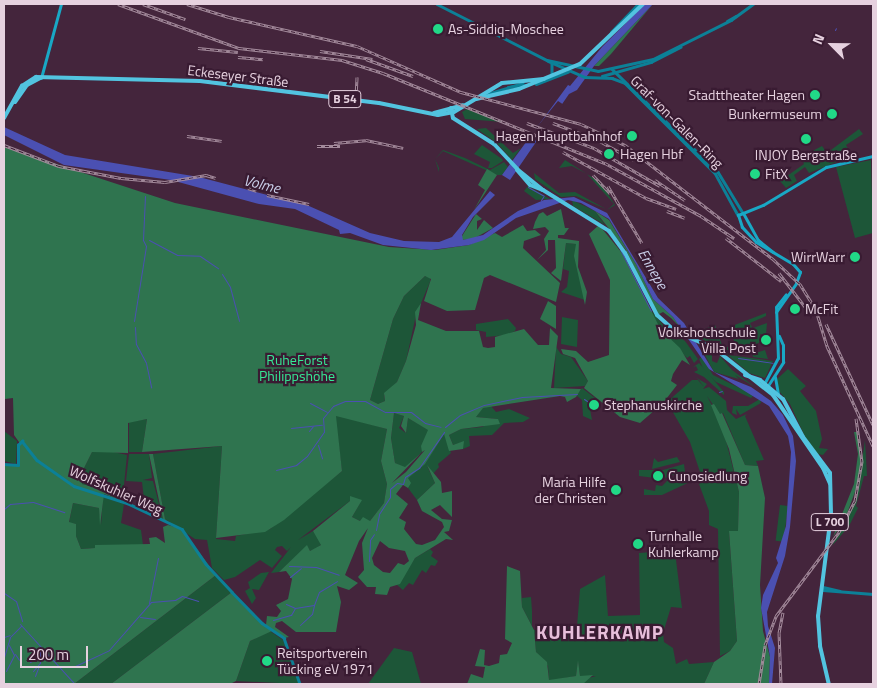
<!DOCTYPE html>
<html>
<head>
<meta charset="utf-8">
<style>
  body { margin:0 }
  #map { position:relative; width:877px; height:688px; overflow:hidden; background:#44253c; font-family:"Titillium Web",sans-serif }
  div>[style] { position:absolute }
  .green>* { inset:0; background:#1d5638; transform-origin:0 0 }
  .forest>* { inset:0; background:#2f744f }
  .water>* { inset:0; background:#4b50b2 }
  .pier>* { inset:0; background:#44253c }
  .stream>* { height:1px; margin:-0.5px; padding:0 0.5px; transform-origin:0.5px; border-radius:0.5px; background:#4b50b2 }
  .tertiary>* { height:2.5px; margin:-1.25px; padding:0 1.25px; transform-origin:1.25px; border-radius:1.25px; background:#0c8097 }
  .secondary>* { height:3px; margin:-1.5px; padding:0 1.5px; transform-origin:1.5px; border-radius:1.5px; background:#19a8c5 }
  .primary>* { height:4px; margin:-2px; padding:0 2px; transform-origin:2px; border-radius:2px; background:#52c4e0 }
  .rail>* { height:3px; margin-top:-1.5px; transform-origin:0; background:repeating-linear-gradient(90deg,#391b32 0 4px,#a48b9c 0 8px); box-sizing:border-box; border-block:1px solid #a48b9c }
  .dots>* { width:14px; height:14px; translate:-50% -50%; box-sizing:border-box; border:2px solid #391b32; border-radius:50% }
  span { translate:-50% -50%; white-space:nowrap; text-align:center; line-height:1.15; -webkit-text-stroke:4.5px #391b32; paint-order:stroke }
  .shield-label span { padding:1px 4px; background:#391b32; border:1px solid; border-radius:4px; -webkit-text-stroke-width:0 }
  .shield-label { font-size:12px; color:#e6d1df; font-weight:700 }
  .poi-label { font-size:14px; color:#e6d1df }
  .left { translate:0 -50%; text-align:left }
  .right { translate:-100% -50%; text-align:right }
  .street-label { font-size:14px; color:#e6d1df }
  .park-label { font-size:14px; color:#36e995 }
  .water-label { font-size:15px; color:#cbd0ea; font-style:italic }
  .district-label { font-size:19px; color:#e6beda; font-weight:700; letter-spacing:1px }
  .frame { position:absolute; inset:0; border:5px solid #e6d1df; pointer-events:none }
  .north { position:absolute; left:807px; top:20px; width:50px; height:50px; -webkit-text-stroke:4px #391b32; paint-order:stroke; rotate:293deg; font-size:14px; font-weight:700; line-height:20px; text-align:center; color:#e6d1df }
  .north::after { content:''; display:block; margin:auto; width:18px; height:22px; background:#e6d1df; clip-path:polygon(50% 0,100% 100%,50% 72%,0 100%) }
  .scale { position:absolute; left:20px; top:646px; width:68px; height:22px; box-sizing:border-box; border:2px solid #e6d1df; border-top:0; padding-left:6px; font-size:15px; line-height:18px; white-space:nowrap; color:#e6d1df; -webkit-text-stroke:4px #391b32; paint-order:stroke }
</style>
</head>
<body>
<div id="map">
  <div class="green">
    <i style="clip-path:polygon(467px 109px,486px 116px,503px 122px,465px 119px,462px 112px)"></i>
    <i style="clip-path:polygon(486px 128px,513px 153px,521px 148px,512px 160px,497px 143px,477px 129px)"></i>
    <i style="clip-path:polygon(859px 129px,863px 134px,846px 145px,850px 152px,844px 159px,809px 173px,805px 167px,794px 175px,797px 181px,786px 188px,780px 181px,804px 164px,801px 157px,822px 146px,827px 153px)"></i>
    <i style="clip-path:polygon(482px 145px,502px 159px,503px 161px,492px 168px,488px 168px,490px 162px,474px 154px)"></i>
    <i style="clip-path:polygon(443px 150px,465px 158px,490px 170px,504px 162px,508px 167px,502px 175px,497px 175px,443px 151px,435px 159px,439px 168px,439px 172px,435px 159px)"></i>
    <i style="clip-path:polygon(565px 160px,601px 183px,615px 205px,607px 210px,614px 204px,587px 174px,572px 166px,559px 168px)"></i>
    <i style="clip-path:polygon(871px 160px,873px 233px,855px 238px,836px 167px)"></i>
    <i style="clip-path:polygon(534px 173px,559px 193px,575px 192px,606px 209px,576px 196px,561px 197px,535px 179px)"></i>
    <i style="clip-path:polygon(528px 186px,550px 199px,536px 200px,524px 191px)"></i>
    <i style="clip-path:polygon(572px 200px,595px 211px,605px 225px,573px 206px)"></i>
    <i style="clip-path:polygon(566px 243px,576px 244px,577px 267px,585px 300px,561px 292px,567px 287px,569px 271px,563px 269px)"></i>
    <i style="clip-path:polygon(425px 276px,430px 277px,430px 282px,416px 315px,406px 361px,397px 382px,384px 395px,385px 401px,378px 404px,370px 400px,393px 319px,404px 296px)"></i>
    <i style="clip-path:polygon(646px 304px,664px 326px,685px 341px,698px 359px,694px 363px,690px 356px,687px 358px,661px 330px)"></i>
    <i style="clip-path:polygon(766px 313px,766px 316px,750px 323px,752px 327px,768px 321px,732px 335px,735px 331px,732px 326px)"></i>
    <i style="clip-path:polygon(562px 317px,578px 320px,577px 347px,561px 344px)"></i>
    <i style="clip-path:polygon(508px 319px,516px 328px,515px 331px,507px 335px,486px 337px,486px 332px,476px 330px,476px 324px)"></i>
    <i style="clip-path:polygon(767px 323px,766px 334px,760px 334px,760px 342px,752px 347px,756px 353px,765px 350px,768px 359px,753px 357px,752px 353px,740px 349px,738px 351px,732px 336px)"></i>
    <i style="clip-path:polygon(715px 325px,723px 348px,731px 346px,732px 352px,724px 349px,729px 355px,773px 361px,765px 378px,749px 373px,718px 347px,692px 334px)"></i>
    <i style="clip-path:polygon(699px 344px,712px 350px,712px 361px,717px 363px,720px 356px,732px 370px,755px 387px,735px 375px,739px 379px,714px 372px)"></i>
    <i style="clip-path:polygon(556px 347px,561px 354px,571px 357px,588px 381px,585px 386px,554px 388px)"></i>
    <i style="clip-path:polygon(702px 357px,713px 375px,754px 395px,751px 398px,716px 382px,704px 371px,699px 359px)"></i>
    <i style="clip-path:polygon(699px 363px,724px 392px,724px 395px,704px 377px,694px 372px,698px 370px,696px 366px,692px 368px)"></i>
    <i style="clip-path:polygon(788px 369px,806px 386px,800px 391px,816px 411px,822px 439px,819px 448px,828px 449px,823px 455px,818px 454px,806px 439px,790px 404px,778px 390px,777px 379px)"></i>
    <i style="clip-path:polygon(695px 377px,707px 384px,703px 389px,709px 387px,726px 401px,727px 410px,736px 419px,747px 414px,745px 416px,764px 460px,756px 461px,758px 466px,745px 465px,723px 413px,720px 415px,707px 396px,722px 425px,739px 492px,738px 531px,729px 532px,737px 641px,730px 651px,720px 656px,718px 529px,709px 525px,709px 511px,699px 484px,703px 481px,690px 442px,667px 402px,692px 380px,698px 380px,704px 387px,699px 380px)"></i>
    <i style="clip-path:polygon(582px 388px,595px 398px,589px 404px,592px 420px,583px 416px,582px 400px,576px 395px)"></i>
    <i style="clip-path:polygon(760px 399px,761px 403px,740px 415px,736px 409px,737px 415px,732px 413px,733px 406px,748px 406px)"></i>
    <i style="clip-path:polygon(491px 406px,496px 412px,509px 409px,530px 418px,523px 422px,504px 423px,492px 435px,469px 436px,470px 446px,463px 449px,463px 442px,453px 445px,449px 435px,461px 429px,482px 427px,498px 419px,476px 417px,482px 408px)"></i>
    <i style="clip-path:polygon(394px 413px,404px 416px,399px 428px,406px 433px,408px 418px,429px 430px,422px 452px,405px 468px,395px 463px,391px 438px)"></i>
    <i style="clip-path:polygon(338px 415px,387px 429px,381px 461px,387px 484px,384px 503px,370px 521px,360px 521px,352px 517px,360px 503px,350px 501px,298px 540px,313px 531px,322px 544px,315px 549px,310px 551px,307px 546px,279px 572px,271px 573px,291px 547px,287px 551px,282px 546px,277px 547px,275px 550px,282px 556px,272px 568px,260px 560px,235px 577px,224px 580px,212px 568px,207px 540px,195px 539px,165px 519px,153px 454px,222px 446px,216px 539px,235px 541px,236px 536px,270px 529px,342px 471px,335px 416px)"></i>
    <i style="clip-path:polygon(147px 419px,142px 452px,129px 452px,129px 422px)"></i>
    <i style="clip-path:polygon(4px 431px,17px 441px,16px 464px,4px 461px)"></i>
    <i style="clip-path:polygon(444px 433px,451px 453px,438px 464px,439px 467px,433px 474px,427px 466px,435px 483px,417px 500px,408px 488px,407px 478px,425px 463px)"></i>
    <i style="clip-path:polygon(865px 440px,867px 476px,864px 476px,856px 506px,858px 508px,849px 526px,832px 546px,857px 497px)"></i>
    <i style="clip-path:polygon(109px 451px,127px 455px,123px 495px,82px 484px,81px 474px,92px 452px)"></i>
    <i style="clip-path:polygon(129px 454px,149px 454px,152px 478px,143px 480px,153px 481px,163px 519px,145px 508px,142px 482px,126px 481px)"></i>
    <i style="clip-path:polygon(677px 457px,680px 462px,652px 469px,654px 458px,658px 462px)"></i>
    <i style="clip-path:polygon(684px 464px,685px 472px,669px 476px,670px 479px,688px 473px,692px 481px,662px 495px,644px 495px,644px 489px,655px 491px,656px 485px,662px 486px,668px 480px,666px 477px,658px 483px,655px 478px,639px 476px,639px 470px,655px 470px,656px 472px)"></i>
    <i style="clip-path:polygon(103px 497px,124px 504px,121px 523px,141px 530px,143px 545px,95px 545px,95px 548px,81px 549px,76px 536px,76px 524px,69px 523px,73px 503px,99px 508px,101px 525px)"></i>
    <i style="left:780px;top:505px;width:8px;height:36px;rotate:7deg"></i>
    <i style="clip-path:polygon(430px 549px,433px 552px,431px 556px,438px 561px,435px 566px,431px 565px,426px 573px,422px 570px,413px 585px,409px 583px,403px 590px,397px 585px,415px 558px)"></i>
    <i style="clip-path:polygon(666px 551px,676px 560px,682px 608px,671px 607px,663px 633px,664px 642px,673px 648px,676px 664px,687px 659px,689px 664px,714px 662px,704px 684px,583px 684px,585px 679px,596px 676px,580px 676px,578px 662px,576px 676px,549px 681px,548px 666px,536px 652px,534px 630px,577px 626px,580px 589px,605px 575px,608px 616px,640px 615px,639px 553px)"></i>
    <i style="clip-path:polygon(269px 572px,259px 590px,252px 589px,256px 598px,252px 604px,245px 591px,250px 588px,248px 582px,261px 573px)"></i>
    <i style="clip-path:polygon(216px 575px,232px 592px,111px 684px,74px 684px)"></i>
    <i style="clip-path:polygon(531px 597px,532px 611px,532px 626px,522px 607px,522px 598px)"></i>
    <i style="clip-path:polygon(270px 631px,283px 640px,299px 684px,236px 681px,250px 641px)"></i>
    <i style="clip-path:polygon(394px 648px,412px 652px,421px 684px,368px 684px)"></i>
  </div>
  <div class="forest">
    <i style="clip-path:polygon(653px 4px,611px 54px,599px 66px,594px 66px)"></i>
    <i style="clip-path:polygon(evenodd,4px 147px,175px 203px,389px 247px,435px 250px,469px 245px,495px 233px,502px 237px,523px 225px,527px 231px,535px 230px,541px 235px,524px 241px,523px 248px,560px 283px,556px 302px,490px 275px,484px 278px,475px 310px,447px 311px,424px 301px,431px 279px,425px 276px,404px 296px,393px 319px,370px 400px,378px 404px,385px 401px,384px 393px,397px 382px,406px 361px,416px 325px,415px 312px,421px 303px,418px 320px,446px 331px,479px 331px,483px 347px,488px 348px,495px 347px,495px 337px,524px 329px,538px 345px,549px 345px,550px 328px,558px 336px,551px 388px,581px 389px,576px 397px,567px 402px,565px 397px,560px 396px,483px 408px,476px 417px,498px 419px,500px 424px,461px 429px,449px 435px,453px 445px,464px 441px,463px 449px,449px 451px,444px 434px,425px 464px,408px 478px,411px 483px,408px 488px,403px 485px,396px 494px,408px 504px,399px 518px,406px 522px,404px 529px,416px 544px,422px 545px,435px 540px,444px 527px,442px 522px,422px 511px,417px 500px,435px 483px,427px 465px,441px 482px,442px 493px,452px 491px,452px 517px,440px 505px,431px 510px,442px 519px,452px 520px,449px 531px,444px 532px,453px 540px,446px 539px,415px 558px,400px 584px,390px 587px,387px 595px,375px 594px,376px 587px,367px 587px,358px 577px,364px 570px,362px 543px,368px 528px,359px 541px,345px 575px,358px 583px,349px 590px,337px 586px,341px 602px,336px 632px,296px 632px,282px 621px,276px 623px,275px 627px,289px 637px,284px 638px,274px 630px,250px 641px,236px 681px,230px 684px,111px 684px,232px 592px,262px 623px,266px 625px,267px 616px,277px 617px,281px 611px,276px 605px,288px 599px,292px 579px,286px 571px,279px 572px,307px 545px,310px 551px,321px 545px,313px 531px,350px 501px,350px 496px,362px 500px,352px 517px,360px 521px,363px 517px,370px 521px,384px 503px,387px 484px,381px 461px,387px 429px,336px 416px,342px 471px,284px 520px,265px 532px,216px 538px,222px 446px,142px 452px,147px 419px,128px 423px,128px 453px,92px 452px,81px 474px,82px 484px,123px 495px,120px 500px,104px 494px,100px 526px,99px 508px,73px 503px,69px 522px,76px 524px,76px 536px,81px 549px,95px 548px,95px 545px,150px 544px,149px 538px,156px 537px,165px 543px,163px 527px,168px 525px,182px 529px,216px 575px,74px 684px,4px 684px,4px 464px,18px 465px,19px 442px,14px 435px,13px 398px,5px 399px,4px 381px,4px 147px,394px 413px,404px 416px,401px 426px,406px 433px,408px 418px,428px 430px,421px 446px,422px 452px,425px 450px,406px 472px,392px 483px,421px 453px,405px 467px,395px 463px,391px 438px,394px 413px,4px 147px,380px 541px,389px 548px,405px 551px,409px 561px,404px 565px,398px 563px,390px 573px,383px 572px,374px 565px,372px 558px,380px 541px)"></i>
    <i style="clip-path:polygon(487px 169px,497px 175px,474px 210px,485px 190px,478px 185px)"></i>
    <i style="clip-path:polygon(561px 209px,565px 228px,569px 228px,564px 235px,558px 235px,558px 238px,579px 241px,578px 267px,587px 292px,585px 305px,574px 256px,576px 244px,566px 243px,561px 281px,551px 273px,556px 268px,555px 240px,548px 240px,548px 250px,537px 260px,546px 250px,544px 239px,549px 231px,545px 227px,533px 229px,535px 222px,539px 214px,543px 212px,547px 216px)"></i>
    <i style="clip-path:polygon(595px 211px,609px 220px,636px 264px,653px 299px,673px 317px,682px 329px,671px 318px,663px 312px,659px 314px,654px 308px,626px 250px)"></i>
    <i style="clip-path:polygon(476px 214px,482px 219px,477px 221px,477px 230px,484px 220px,493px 228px,473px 239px,462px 240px,462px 236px)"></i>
    <i style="clip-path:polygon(599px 225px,622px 253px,661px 330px,680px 348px,690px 365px,682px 360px,673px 374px,671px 381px,677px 385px,663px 403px,640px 423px,620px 417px,584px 388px,588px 381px,575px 358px,563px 354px,561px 349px,576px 351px,588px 362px,609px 355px,610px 280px,589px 234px)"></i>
    <i style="clip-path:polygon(548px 301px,556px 306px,556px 329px,540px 319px)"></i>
    <i style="clip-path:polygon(714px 404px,720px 414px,722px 413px,745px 465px,758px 466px,765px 498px,760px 585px,763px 631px,770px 657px,769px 684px,704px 684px,714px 662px,730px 651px,737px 641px,729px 531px,738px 531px,739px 492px,729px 449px,711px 405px)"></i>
    <i style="clip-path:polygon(854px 432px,857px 432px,861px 453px,859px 481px,845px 519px,833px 537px,854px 484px,858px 454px)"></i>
    <i style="clip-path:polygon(149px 454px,153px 454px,165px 519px,169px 523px,150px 513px,163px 519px)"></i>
    <i style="clip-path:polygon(507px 566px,520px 571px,522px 607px,534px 630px,536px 652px,547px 662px,549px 680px,576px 676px,578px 660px,580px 676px,593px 675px,583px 684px,467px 684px,471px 674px,483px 678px,485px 667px,475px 666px,480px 649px,485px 650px,484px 665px,489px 666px,499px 663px,500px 655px,507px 654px,512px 643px,505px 639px)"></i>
  </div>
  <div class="water">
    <i style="clip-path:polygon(645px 4px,653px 4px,594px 66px,577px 90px,569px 94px,510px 180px,502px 175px,568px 85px,570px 86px,602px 47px)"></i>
    <i style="clip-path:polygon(4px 127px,65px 155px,199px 177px,309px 206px,370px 233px,404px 241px,439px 242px,452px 237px,490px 191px,495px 195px,473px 217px,462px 235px,463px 240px,483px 235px,518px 211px,544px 200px,574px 197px,607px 213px,658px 298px,684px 323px,714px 372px,751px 387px,771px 401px,783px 415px,793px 436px,796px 461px,790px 527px,785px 556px,767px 612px,768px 626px,775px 648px,772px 684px,769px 684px,770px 657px,761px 608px,763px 595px,778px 563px,776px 558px,786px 526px,791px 452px,788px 436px,769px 406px,709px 369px,673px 317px,653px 299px,636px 264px,609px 219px,581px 203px,568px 200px,516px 218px,484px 240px,469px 245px,431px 250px,383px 245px,350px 233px,340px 234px,339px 230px,295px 209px,259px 204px,171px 180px,64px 165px,4px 135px)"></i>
  </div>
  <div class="pier">
    <i style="clip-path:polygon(558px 101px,564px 105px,537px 141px,528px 138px)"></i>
  </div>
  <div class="stream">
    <i style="left:835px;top:30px;width:2px;rotate:-63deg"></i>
    <i style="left:528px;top:187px;width:18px;rotate:29deg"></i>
    <i style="left:541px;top:200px;width:4px;rotate:-56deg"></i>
    <i style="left:149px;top:240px;width:32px;rotate:28deg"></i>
    <i style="left:177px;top:255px;width:23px;rotate:2deg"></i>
    <i style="left:200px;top:256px;width:22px;rotate:34deg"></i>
    <i style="left:620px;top:249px;width:69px;rotate:63.4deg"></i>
    <i style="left:222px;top:274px;width:15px;rotate:58deg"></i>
    <i style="left:230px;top:287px;width:35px;rotate:75deg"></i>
    <i style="left:134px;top:321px;width:76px;rotate:-80.9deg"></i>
    <i style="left:146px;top:246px;width:7px;rotate:-117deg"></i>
    <i style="left:143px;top:240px;width:44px;rotate:-87.4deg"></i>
    <i style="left:135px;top:327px;width:17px;rotate:87deg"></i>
    <i style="left:136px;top:344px;width:21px;rotate:62deg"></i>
    <i style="left:146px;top:363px;width:25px;rotate:78deg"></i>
    <i style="left:738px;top:358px;width:35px;rotate:8deg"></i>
    <i style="left:719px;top:392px;width:3px;rotate:-18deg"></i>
    <i style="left:584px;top:399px;width:4px;rotate:34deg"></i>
    <i style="left:310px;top:403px;width:19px;rotate:28deg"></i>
    <i style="left:445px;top:427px;width:19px;rotate:-39deg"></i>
    <i style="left:460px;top:415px;width:26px;rotate:-23deg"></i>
    <i style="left:484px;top:405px;width:39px;rotate:-12deg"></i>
    <i style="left:522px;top:397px;width:55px;rotate:-3.1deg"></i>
    <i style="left:291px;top:428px;width:31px;rotate:-6deg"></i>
    <i style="left:309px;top:431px;width:6px;rotate:-51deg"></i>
    <i style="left:318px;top:445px;width:14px;rotate:73deg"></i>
    <i style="left:276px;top:470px;width:21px;rotate:-14deg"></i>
    <i style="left:296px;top:465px;width:14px;rotate:-39deg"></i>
    <i style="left:307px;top:456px;width:29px;rotate:-55deg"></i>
    <i style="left:324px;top:432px;width:14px;rotate:-94deg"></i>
    <i style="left:323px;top:418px;width:16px;rotate:-50deg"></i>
    <i style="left:333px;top:406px;width:13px;rotate:-23deg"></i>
    <i style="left:345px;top:401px;width:20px"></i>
    <i style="left:365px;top:401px;width:23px;rotate:29deg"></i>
    <i style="left:385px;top:412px;width:26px"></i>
    <i style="left:411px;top:412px;width:18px;rotate:38deg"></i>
    <i style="left:425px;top:423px;width:16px;rotate:14deg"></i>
    <i style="left:4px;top:509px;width:8px;rotate:-40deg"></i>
    <i style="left:10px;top:504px;width:23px;rotate:-5deg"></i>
    <i style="left:33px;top:502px;width:33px;rotate:18deg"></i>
    <i style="left:376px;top:530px;width:16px;rotate:-79deg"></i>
    <i style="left:379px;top:514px;width:20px;rotate:-57deg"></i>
    <i style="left:390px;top:497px;width:8px;rotate:-90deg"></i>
    <i style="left:390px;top:489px;width:9px;rotate:-41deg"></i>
    <i style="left:397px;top:483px;width:6px;rotate:9deg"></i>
    <i style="left:403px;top:484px;width:7px;rotate:-74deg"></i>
    <i style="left:405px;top:477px;width:17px;rotate:-33deg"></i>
    <i style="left:419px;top:468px;width:44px;rotate:-55.2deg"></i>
    <i style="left:369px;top:561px;width:21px;rotate:-87deg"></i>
    <i style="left:370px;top:540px;width:7px;rotate:-56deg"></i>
    <i style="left:289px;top:566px;width:27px;rotate:2deg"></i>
    <i style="left:316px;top:567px;width:24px;rotate:19deg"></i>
    <i style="left:290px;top:577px;width:14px;rotate:-39deg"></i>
    <i style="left:4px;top:593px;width:14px;rotate:34deg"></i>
    <i style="left:16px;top:601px;width:21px;rotate:73deg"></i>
    <i style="left:149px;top:603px;width:46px;rotate:-78.7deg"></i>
    <i style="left:286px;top:604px;width:10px;rotate:24deg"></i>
    <i style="left:140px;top:617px;width:15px;rotate:8deg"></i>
    <i style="left:273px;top:620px;width:19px;rotate:-16deg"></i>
    <i style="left:291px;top:615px;width:8px;rotate:-60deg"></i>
    <i style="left:295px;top:608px;width:19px;rotate:-9deg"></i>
    <i style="left:314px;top:605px;width:14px;rotate:-69deg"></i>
    <i style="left:319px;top:592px;width:21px;rotate:-31deg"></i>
    <i style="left:20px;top:624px;width:79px;rotate:47.6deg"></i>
    <i style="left:300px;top:625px;width:16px;rotate:-43deg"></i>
    <i style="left:312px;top:614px;width:9px;rotate:-77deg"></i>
    <i style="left:4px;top:637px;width:6px;rotate:-18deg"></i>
    <i style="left:15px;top:654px;width:7px;rotate:56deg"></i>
    <i style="left:4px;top:657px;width:21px;rotate:-73deg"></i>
    <i style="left:10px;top:637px;width:16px;rotate:-45deg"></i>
    <i style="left:30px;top:662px;width:10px;rotate:-29deg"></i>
    <i style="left:73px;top:667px;width:40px;rotate:-25deg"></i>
    <i style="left:109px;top:650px;width:64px;rotate:-48.8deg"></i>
    <i style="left:151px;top:602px;width:24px;rotate:-5deg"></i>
    <i style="left:175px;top:600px;width:8px;rotate:-30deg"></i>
    <i style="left:182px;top:596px;width:17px;rotate:17deg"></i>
    <i style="left:6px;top:671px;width:18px;rotate:-63deg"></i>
    <i style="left:14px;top:655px;width:11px;rotate:-117deg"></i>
    <i style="left:33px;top:671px;width:11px;rotate:-49deg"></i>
    <i style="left:40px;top:663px;width:12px;rotate:-90deg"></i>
    <i style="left:35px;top:676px;width:9px;rotate:-69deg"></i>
    <i style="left:656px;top:684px;width:1px"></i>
  </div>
  <div class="tertiary">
    <i style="left:437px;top:4px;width:123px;rotate:27deg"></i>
    <i style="left:547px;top:60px;width:52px;rotate:12.2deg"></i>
    <i style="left:598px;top:71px;width:56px;rotate:-12.3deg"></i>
    <i style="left:653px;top:59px;width:87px;rotate:-26.6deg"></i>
    <i style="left:731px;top:20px;width:27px;rotate:-36deg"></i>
    <i style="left:727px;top:21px;width:10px;rotate:-29deg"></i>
    <i style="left:611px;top:32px;width:39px;rotate:-46deg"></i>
    <i style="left:548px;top:61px;width:40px;rotate:23.4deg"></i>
    <i style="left:585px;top:77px;width:27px;rotate:2deg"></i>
    <i style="left:612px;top:78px;width:14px;rotate:21deg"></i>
    <i style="left:625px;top:83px;width:127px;rotate:45deg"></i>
    <i style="left:715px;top:173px;width:48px;rotate:61.3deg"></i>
    <i style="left:552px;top:64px;width:10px;rotate:90deg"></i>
    <i style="left:612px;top:69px;width:148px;rotate:44.2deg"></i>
    <i style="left:718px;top:172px;width:48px;rotate:58.6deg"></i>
    <i style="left:602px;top:76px;width:51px;rotate:-15.9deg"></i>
    <i style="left:651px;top:62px;width:33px;rotate:-27deg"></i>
    <i style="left:536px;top:84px;width:34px;rotate:-21deg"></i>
    <i style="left:508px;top:87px;width:17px;rotate:-7deg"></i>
    <i style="left:487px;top:94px;width:37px;rotate:-17deg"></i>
    <i style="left:4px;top:464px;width:14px;rotate:4deg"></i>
    <i style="left:18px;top:465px;width:20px;rotate:-90deg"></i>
    <i style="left:18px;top:445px;width:6px;rotate:-45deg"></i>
    <i style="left:22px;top:441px;width:24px;rotate:52deg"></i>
    <i style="left:37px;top:460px;width:45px;rotate:35.1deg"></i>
    <i style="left:74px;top:486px;width:56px;rotate:17.8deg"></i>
    <i style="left:127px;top:503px;width:61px;rotate:25.3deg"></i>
    <i style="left:182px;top:529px;width:42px;rotate:55.6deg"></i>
    <i style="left:206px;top:564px;width:38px;rotate:47deg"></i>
    <i style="left:232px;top:592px;width:43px;rotate:45.9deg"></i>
    <i style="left:262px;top:623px;width:27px;rotate:34deg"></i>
    <i style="left:284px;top:638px;width:49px;rotate:70.8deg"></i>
    <i style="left:823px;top:587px;width:17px;rotate:13deg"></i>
    <i style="left:823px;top:590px;width:50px;rotate:4.6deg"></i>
  </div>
  <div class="secondary">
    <i style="left:41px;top:78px;width:77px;rotate:-74.9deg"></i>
    <i style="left:743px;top:213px;width:31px;rotate:61deg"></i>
    <i style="left:758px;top:240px;width:19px;rotate:39deg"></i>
    <i style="left:776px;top:312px;width:35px;rotate:-55deg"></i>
    <i style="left:796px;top:283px;width:12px;rotate:-70deg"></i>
    <i style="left:800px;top:272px;width:11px;rotate:-131deg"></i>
    <i style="left:793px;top:264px;width:43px;rotate:-149.3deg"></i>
    <i style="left:756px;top:242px;width:21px;rotate:-133deg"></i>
    <i style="left:742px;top:227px;width:13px;rotate:-108deg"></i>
    <i style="left:738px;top:215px;width:27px;rotate:-22deg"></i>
    <i style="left:763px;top:205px;width:74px;rotate:-31.1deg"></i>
    <i style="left:826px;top:167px;width:48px;rotate:-13.2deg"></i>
    <i style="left:775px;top:377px;width:17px;rotate:80deg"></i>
    <i style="left:764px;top:384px;width:30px;rotate:-62deg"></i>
    <i style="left:778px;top:358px;width:51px;rotate:-92.2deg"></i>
    <i style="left:776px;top:307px;width:16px;rotate:-52deg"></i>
    <i style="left:767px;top:387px;width:30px;rotate:-57deg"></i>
    <i style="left:783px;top:362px;width:17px;rotate:-90deg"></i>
    <i style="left:783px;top:345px;width:10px;rotate:-114deg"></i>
  </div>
  <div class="primary">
    <i style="left:476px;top:99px;width:44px;rotate:-13.1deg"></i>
    <i style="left:519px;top:89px;width:66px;rotate:-22.3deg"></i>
    <i style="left:580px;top:64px;width:87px;rotate:-43.6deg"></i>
    <i style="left:15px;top:102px;width:21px;rotate:-55deg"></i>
    <i style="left:27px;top:85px;width:15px;rotate:-28deg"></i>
    <i style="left:451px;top:108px;width:10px;rotate:79deg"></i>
    <i style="left:453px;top:118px;width:49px;rotate:32.4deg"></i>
    <i style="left:494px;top:144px;width:34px;rotate:47deg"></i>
    <i style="left:517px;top:169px;width:33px;rotate:39deg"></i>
    <i style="left:543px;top:190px;width:78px;rotate:31.8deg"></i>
    <i style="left:609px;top:231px;width:27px;rotate:54deg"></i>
    <i style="left:625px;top:253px;width:70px;rotate:62.7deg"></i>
    <i style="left:657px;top:315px;width:24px;rotate:42deg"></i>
    <i style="left:675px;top:331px;width:44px;rotate:24.2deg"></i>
    <i style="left:715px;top:349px;width:74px;rotate:38.4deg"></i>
    <i style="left:773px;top:395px;width:88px;rotate:55.6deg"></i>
    <i style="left:823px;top:468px;width:17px;rotate:66deg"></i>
    <i style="left:434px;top:113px;width:30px;rotate:-15deg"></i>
    <i style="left:4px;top:118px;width:37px;rotate:-61deg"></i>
    <i style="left:22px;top:86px;width:17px;rotate:-33deg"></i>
    <i style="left:36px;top:77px;width:164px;rotate:1.4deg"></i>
    <i style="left:200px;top:81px;width:180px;rotate:7deg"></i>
    <i style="left:379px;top:103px;width:60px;rotate:11.5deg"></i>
    <i style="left:438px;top:115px;width:16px;rotate:-11deg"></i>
    <i style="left:454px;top:112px;width:56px;rotate:-31.1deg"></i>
    <i style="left:502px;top:83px;width:42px;rotate:-5.4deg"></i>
    <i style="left:517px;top:170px;width:20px;rotate:49deg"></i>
    <i style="left:530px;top:185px;width:14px;rotate:21deg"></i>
    <i style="left:745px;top:375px;width:16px;rotate:18deg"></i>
    <i style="left:760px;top:380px;width:30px;rotate:40deg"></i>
    <i style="left:783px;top:399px;width:43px;rotate:62.2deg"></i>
    <i style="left:803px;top:437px;width:45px;rotate:53.1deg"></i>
    <i style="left:830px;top:473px;width:42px;rotate:88.6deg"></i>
    <i style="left:831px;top:515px;width:102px;rotate:97.3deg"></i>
    <i style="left:818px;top:616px;width:30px;rotate:86deg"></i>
    <i style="left:820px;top:646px;width:39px;rotate:77deg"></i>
  </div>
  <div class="rail">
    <i style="left:118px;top:4px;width:129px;rotate:20deg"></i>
    <i style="left:239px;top:48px;width:104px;rotate:6.6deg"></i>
    <i style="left:342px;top:60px;width:43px;rotate:17.6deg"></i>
    <i style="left:383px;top:73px;width:240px;rotate:22.1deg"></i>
    <i style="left:605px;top:163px;width:110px;rotate:28.9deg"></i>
    <i style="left:701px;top:216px;width:40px;rotate:34deg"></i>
    <i style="left:143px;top:4px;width:45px;rotate:19.7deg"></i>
    <i style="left:187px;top:4px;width:44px;rotate:17.2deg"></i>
    <i style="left:229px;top:17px;width:131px;rotate:12.8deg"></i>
    <i style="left:357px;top:46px;width:114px;rotate:23.9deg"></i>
    <i style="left:461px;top:92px;width:124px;rotate:14.9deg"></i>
    <i style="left:581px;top:124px;width:49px;rotate:25.5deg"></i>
    <i style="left:625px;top:145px;width:187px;rotate:37.6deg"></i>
    <i style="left:773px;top:259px;width:37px;rotate:43deg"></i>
    <i style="left:800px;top:284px;width:31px;rotate:58deg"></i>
    <i style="left:816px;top:310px;width:38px;rotate:73deg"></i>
    <i style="left:827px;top:346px;width:110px;rotate:65.3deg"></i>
    <i style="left:198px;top:48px;width:40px;rotate:5.7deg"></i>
    <i style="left:320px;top:51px;width:53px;rotate:8.7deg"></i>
    <i style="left:238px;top:57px;width:25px;rotate:5deg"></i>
    <i style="left:366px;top:59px;width:50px;rotate:19.9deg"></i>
    <i style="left:356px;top:97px;width:20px;rotate:-87deg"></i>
    <i style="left:527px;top:123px;width:72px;rotate:20.5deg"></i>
    <i style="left:594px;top:148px;width:76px;rotate:29.9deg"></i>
    <i style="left:553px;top:123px;width:46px;rotate:20.4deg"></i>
    <i style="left:596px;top:139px;width:43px;rotate:28.9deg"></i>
    <i style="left:187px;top:136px;width:35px;rotate:8deg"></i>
    <i style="left:334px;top:143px;width:32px;rotate:-5deg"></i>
    <i style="left:366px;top:140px;width:38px;rotate:12deg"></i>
    <i style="left:4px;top:145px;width:59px;rotate:20.9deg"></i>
    <i style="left:59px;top:166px;width:63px;rotate:11deg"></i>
    <i style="left:121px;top:178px;width:44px;rotate:5.2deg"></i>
    <i style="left:165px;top:182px;width:42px;rotate:-9.7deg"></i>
    <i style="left:206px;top:175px;width:10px;rotate:17deg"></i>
    <i style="left:317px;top:146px;width:23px"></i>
    <i style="left:563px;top:152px;width:95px;rotate:29deg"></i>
    <i style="left:646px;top:198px;width:32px;rotate:20deg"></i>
    <i style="left:593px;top:175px;width:25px;rotate:47deg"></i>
    <i style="left:655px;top:180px;width:36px;rotate:34deg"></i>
    <i style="left:608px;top:186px;width:66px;rotate:59.2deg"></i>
    <i style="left:248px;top:188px;width:9px;rotate:18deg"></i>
    <i style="left:267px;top:195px;width:43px;rotate:12.1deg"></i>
    <i style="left:667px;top:211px;width:19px;rotate:21deg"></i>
    <i style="left:726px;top:238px;width:70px;rotate:38deg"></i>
    <i style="left:779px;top:273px;width:51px;rotate:52.2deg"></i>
    <i style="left:826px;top:324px;width:111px;rotate:65deg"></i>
    <i style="left:759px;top:684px;width:39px;rotate:-81deg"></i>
    <i style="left:765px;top:645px;width:31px;rotate:-69deg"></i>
    <i style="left:776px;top:616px;width:105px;rotate:-53.1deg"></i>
    <i style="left:839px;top:532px;width:35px;rotate:-63deg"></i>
    <i style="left:855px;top:501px;width:40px;rotate:-80deg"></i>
    <i style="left:862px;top:462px;width:44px;rotate:-97.8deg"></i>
    <i style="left:781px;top:684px;width:51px;rotate:-92.2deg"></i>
    <i style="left:779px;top:633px;width:21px;rotate:-79deg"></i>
  </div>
  <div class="dots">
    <i style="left:438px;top:29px;background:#21d887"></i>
    <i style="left:815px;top:95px;background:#21d887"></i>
    <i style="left:832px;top:114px;background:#21d887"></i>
    <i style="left:632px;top:136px;background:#21d887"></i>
    <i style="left:806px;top:139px;background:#21d887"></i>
    <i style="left:609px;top:154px;background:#21d887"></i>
    <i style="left:755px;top:174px;background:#21d887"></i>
    <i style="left:855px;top:257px;background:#21d887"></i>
    <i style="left:795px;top:309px;background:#21d887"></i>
    <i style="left:766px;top:340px;background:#21d887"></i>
    <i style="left:594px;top:405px;background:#21d887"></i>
    <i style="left:658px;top:476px;background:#21d887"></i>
    <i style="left:616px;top:490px;background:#21d887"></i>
    <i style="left:638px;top:544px;background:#21d887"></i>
    <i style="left:267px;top:661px;background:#21d887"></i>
  </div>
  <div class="shield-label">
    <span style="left:345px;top:99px">B 54</span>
    <span style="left:830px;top:522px">L 700</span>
  </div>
  <div class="poi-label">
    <span class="left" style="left:448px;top:29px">As-Siddiq-Moschee</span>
    <span class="right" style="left:805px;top:95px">Stadttheater Hagen</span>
    <span class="right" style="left:822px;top:114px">Bunkermuseum</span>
    <span class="right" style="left:622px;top:136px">Hagen Hauptbahnhof</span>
    <span class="left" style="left:620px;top:154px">Hagen Hbf</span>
    <span style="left:806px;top:155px">INJOY Bergstraße</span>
    <span class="left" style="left:765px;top:174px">FitX</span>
    <span class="right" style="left:845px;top:257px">WirrWarr</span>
    <span class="left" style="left:805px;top:309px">McFit</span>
    <span class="right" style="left:756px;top:340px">Volkshochschule<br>Villa Post</span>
    <span class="left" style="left:604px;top:405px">Stephanuskirche</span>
    <span class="left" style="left:668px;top:476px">Cunosiedlung</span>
    <span class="right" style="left:606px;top:490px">Maria Hilfe<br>der Christen</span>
    <span class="left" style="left:648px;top:544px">Turnhalle<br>Kuhlerkamp</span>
    <span class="left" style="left:277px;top:661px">Reitsportverein<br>Tücking eV 1971</span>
  </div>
  <div class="street-label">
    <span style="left:238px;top:76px;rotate:7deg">Eckeseyer Straße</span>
    <span style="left:677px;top:122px;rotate:45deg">Graf-von-Galen-Ring</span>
    <span style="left:116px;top:490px;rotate:24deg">Wolfskuhler Weg</span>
  </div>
  <div class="park-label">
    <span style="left:297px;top:368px">RuheForst<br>Philippshöhe</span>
  </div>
  <div class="water-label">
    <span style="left:262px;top:184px;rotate:14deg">Volme</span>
    <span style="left:653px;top:269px;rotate:60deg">Ennepe</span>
  </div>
  <div class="district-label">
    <span style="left:600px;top:632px">KUHLERKAMP</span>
  </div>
  <div class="frame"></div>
  <div class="north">N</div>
  <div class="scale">200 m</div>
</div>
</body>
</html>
